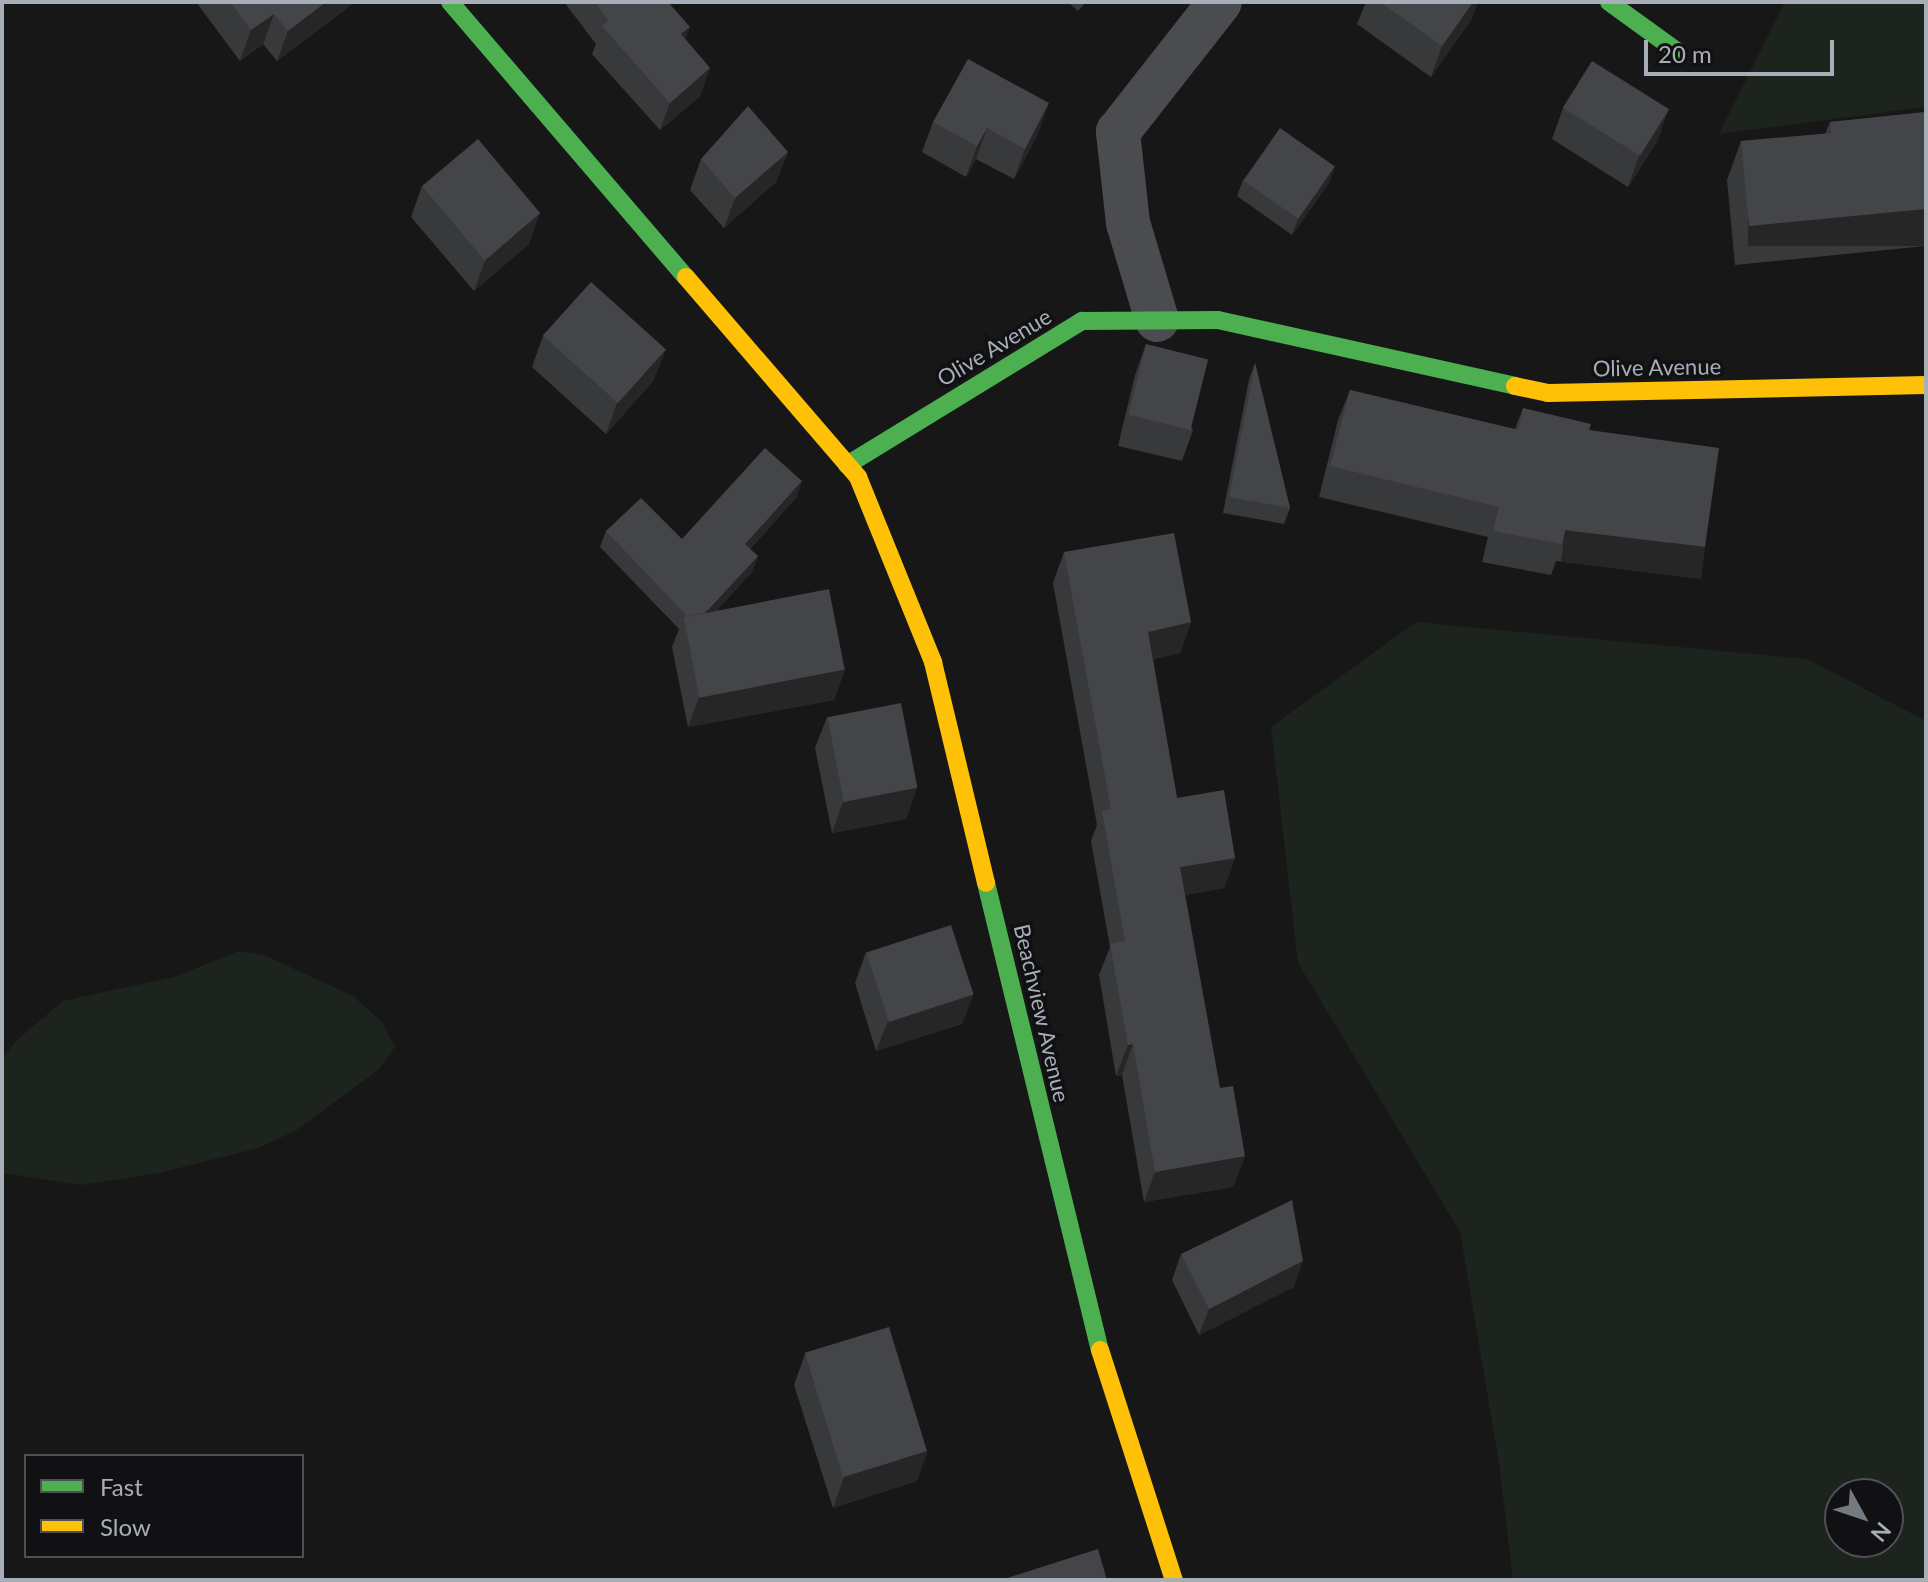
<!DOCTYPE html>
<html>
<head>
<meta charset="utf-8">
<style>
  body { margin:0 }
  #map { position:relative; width:1928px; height:1582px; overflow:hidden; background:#171717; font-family:Lato,sans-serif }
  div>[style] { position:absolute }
  .green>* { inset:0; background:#1d241d }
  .street>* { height:44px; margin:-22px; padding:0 22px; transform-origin:22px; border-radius:22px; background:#4b4c50 }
  .fast>* { height:18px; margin:-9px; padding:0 9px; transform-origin:9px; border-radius:9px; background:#4caf50 }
  .slow>* { height:18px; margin:-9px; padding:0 9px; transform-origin:9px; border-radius:9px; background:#ffc107 }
  .wall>* { inset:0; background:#38393a }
  .shaded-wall>* { inset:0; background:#262627; transform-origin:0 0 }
  .building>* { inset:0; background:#444548; transform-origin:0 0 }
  span { translate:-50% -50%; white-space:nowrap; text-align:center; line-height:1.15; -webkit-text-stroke:7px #111113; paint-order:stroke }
  .street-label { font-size:22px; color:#a8aeb8 }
  .frame { position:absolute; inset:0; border:4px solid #a8aeb8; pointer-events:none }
  .legend { position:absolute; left:24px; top:1454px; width:280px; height:104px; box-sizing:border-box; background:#111113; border:2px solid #4d5055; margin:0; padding:10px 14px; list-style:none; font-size:24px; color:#a8aeb8 }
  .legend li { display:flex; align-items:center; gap:16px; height:40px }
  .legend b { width:40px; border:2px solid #4d5055 }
  .north { position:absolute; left:1824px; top:1478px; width:80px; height:80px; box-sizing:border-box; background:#111113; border:2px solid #4d5055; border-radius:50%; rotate:130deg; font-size:22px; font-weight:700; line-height:32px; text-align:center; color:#a8aeb8 }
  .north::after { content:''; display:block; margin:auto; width:28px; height:36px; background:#757980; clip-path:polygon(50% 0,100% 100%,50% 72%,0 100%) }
  .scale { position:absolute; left:1644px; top:40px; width:190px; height:36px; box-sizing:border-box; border:4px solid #a8aeb8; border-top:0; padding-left:10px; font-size:24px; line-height:28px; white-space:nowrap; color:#a8aeb8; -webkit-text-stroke:6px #111113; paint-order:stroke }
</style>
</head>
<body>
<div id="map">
  <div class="green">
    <i style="clip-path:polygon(1785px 2px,1926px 2px,1926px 107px,1719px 134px)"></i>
    <i style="clip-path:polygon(evenodd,1416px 622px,1807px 659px,1926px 721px,1926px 1580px,1513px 1580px,1499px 1463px,1460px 1232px,1298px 963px,1271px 727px,1416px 622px,1840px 1494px,1888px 1494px,1888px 1542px,1840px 1542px,1840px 1494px)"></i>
    <i style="clip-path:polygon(239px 951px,264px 955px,353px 996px,382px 1022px,395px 1047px,378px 1070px,295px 1131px,258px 1148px,159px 1173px,81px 1185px,2px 1173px,2px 1058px,17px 1040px,63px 1001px,174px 977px)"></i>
  </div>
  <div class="street">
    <i style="left:1157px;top:320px;width:101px;rotate:-106.6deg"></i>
    <i style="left:1128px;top:223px;width:92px;rotate:-96.3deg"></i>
    <i style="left:1118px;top:132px;width:165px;rotate:-51.9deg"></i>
  </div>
  <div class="fast">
    <i style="left:450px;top:2px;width:362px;rotate:49.4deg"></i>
    <i style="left:1609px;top:2px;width:85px;rotate:35.9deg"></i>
    <i style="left:847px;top:465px;width:276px;rotate:-31.5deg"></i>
    <i style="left:1082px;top:321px;width:136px;rotate:-0.4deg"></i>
    <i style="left:1218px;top:320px;width:304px;rotate:12.5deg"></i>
    <i style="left:986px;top:883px;width:481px;rotate:76.3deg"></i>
  </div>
  <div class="slow">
    <i style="left:686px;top:277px;width:264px;rotate:49.3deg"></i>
    <i style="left:858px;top:477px;width:200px;rotate:67.9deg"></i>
    <i style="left:933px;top:662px;width:227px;rotate:76.5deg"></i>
    <i style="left:1515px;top:386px;width:34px;rotate:12deg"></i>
    <i style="left:1548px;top:393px;width:378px;rotate:-1.2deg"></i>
    <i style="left:1100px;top:1350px;width:242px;rotate:72.2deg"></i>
  </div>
  <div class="wall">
    <i style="clip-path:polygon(196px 2px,355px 2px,277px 61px,263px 44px,240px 61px)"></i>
    <i style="clip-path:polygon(564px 2px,668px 2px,685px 39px,710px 68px,700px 96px,660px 130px,592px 54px,596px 44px)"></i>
    <i style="clip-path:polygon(1068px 2px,1086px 2px,1078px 11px)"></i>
    <i style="clip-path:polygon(1366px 2px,1478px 2px,1471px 20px,1431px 77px,1357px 24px)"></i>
    <i style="clip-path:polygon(1563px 108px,1658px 140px,1628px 187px,1552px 139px)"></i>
    <i style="clip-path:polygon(1926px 112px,1926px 246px,1735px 265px,1727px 180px,1741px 141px,1825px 134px,1830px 122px)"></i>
    <i style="clip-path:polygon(933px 122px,1038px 134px,1014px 179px,976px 159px,966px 177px,922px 152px)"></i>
    <i style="clip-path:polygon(788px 152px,776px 182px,724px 228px,690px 190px,701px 159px)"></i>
    <i style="clip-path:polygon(1243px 180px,1329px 183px,1292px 235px,1237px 196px)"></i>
    <i style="clip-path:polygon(422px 186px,529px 244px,474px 291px,411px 217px)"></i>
    <i style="clip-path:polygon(543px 336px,654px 380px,606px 434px,532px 367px)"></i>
    <i style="clip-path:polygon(1146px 344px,1193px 430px,1182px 461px,1118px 446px,1135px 375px)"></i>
    <i style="clip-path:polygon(1255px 363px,1290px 508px,1284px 524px,1223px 513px,1249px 379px)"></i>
    <i style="clip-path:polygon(1350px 390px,1515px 429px,1523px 408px,1589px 430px,1694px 578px,1556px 561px,1551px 575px,1482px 562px,1488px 537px,1319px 497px,1338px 420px)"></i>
    <i style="clip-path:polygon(797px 497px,750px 549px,758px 556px,752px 572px,717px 610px,845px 669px,834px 700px,688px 727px,672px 647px,679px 629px,600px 547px,606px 531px,682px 539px)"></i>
    <i style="clip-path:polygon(1064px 552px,1191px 622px,1180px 653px,1153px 659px,1177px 798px,1235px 858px,1224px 888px,1185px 895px,1220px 1088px,1245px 1156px,1233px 1187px,1144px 1202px,1122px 1075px,1116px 1076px,1099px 975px,1110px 947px,1091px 841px,1097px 825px,1053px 583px)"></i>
    <i style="clip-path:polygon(827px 717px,917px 788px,906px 819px,832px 833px,815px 748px)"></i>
    <i style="clip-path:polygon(866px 952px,962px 1024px,876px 1051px,855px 983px)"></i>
    <i style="clip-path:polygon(1181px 1254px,1294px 1287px,1199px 1335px,1172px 1280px)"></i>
    <i style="clip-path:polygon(805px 1354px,917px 1481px,833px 1508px,794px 1385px)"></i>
  </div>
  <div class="shaded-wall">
    <i style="clip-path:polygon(326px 2px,355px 2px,277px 61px,288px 31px)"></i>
    <i style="clip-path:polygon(1473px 2px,1478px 2px,1471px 20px,1431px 77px,1442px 46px)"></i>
    <i style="clip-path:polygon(274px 14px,263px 44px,240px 61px,251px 30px)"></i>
    <i style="clip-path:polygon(690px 27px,680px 54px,681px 34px)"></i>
    <i style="clip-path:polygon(710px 68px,700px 96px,660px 130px,670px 103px)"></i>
    <i style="clip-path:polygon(1049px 103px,1038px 134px,1014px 179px,1025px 149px)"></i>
    <i style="clip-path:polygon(1669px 109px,1658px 140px,1628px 187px,1639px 156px)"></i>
    <i style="clip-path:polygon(987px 128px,976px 159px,966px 177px,977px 146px)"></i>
    <i style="clip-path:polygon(788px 152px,776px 182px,724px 228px,735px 198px)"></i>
    <i style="clip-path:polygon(1335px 167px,1329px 183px,1292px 235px,1298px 219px)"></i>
    <i style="left:1926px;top:209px;width:37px;height:178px;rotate:90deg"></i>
    <i style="clip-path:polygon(540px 213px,529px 244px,474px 291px,485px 261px)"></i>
    <i style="clip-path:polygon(666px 350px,654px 380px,606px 434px,617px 403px)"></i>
    <i style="clip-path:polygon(802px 481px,797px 497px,739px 560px,745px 544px)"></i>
    <i style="left:1565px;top:530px;width:141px;height:32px;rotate:7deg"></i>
    <i style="clip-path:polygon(758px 556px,752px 572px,689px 640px,695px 624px)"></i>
    <i style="clip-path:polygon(1191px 622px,1180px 653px,1137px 663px,1148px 632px)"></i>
    <i style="clip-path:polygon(845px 669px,834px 700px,688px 727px,699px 697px)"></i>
    <i style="clip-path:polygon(917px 788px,906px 819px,832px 833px,843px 802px)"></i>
    <i style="clip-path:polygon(1235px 858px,1224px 888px,1169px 898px,1180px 867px)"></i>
    <i style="clip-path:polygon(974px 994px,962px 1024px,876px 1051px,888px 1021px)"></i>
    <i style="clip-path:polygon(1133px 1044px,1122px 1075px,1116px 1076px,1128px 1045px)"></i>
    <i style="clip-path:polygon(1245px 1156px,1233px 1187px,1144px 1202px,1155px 1172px)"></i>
    <i style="clip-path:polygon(1303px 1261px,1294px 1287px,1199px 1335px,1209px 1309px)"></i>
    <i style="clip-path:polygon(928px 1451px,917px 1481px,833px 1508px,844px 1477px)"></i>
  </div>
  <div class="building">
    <i style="clip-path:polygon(230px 2px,326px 2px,288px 31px,274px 14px,251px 30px)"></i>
    <i style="clip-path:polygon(595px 2px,668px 2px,690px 27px,681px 34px,710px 68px,670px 103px,602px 26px,608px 20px)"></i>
    <i style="clip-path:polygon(1380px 2px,1473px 2px,1442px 46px)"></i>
    <i style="clip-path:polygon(968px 59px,1049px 103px,1025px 149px,987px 128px,977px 146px,933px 122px)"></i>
    <i style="left:1592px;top:61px;width:91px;height:55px;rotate:32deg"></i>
    <i style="clip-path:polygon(748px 106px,788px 152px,735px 198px,701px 159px)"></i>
    <i style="clip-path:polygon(1926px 112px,1926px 209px,1749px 226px,1741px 141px,1831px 133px,1830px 122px)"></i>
    <i style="left:1280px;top:128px;width:67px;height:64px;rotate:35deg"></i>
    <i style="left:478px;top:139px;width:97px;height:73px;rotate:50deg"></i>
    <i style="left:591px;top:282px;width:101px;height:72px;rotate:42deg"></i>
    <i style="left:1146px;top:344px;width:64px;height:73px;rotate:14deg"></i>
    <i style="clip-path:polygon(1255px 363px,1290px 508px,1229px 497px)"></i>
    <i style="clip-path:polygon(1350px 390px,1518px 430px,1523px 408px,1591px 424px,1589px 430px,1719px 448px,1705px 547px,1565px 530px,1562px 544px,1493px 531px,1499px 507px,1330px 466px)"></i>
    <i style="clip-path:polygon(765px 448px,802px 481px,745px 544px,758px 556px,706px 612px,687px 616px,606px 531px,641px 498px,682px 539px)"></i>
    <i style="clip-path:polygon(1174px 533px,1191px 622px,1148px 632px,1177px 798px,1224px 790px,1235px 858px,1180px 867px,1220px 1088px,1233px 1086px,1245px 1156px,1155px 1172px,1133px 1044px,1128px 1045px,1110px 944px,1125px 941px,1102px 811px,1111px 809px,1064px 552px)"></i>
    <i style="left:829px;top:589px;width:82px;height:148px;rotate:79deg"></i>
    <i style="left:901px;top:703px;width:86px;height:75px;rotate:79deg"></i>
    <i style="left:951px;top:925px;width:73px;height:89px;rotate:72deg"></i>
    <i style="clip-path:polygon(1292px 1200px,1303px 1261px,1209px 1309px,1181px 1254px)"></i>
    <i style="left:889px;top:1327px;width:130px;height:88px;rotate:73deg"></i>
    <i style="clip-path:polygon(1098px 1549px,1107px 1580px,1001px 1580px)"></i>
  </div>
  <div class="street-label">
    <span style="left:994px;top:347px;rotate:-31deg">Olive Avenue</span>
    <span style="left:1657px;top:367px;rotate:-1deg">Olive Avenue</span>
    <span style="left:1042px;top:1013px;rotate:77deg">Beachview Avenue</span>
  </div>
  <div class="frame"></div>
  <ul class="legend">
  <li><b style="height:10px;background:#4caf50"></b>Fast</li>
  <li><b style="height:10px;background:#ffc107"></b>Slow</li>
  </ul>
  <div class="north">N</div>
  <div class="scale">20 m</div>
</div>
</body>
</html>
